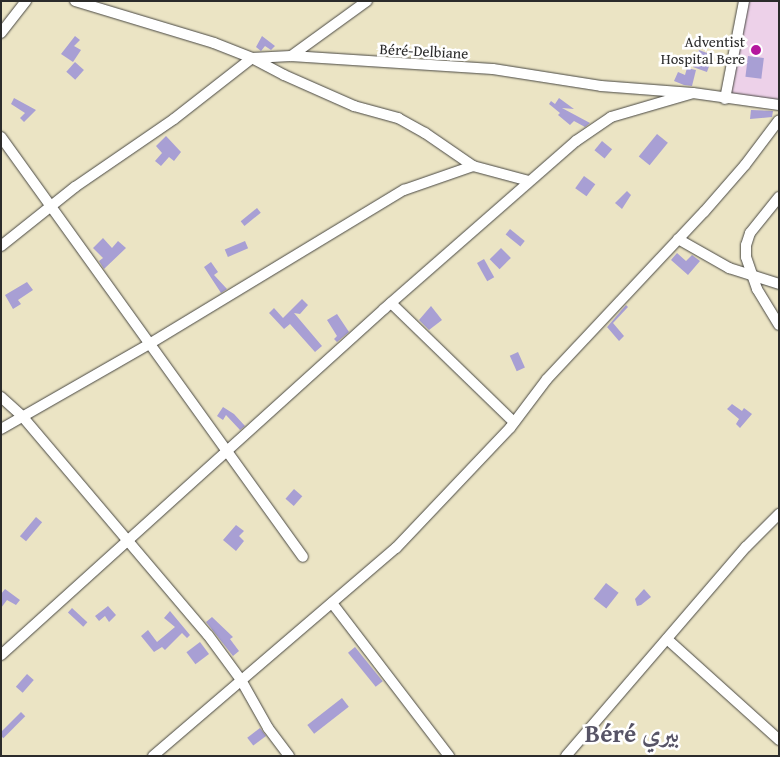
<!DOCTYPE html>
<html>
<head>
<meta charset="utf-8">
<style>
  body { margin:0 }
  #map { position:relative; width:780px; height:757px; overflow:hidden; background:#ebe4c4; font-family:"Gentium Book Plus",Amiri,serif }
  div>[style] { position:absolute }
  .built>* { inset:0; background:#edd1e9 }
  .building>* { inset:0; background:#a89fd4; transform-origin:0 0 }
  .roads { filter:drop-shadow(0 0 1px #484742) drop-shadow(0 0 1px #484742) }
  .minor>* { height:10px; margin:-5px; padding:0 5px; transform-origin:5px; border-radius:5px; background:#fff }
  .dots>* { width:14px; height:14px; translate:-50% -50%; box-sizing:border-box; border:2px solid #fff; border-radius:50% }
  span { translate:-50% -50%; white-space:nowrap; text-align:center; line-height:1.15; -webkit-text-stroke:5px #fff; paint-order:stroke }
  .poi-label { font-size:15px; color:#2b2b2b }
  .right { translate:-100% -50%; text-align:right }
  .street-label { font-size:15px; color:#2b2b2b }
  .town-label { font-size:25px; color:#575466; font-weight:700 }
  .frame { position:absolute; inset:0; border:2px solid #2b2b2b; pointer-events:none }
</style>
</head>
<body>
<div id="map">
  <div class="built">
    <i style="clip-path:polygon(747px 1px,779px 1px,779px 102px,721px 98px)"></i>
  </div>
  <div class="building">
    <i style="clip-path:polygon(75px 36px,80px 40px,74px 46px,81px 50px,73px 62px,61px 54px)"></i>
    <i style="clip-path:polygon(262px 36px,275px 46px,271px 50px,265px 46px,261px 51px,256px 47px)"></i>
    <i style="left:699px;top:50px;width:15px;height:18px;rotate:20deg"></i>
    <i style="left:748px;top:56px;width:16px;height:21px;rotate:7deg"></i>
    <i style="left:75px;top:62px;width:12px;height:13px;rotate:42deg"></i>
    <i style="clip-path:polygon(687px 68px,696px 70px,692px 86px,684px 85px,674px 81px,678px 72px,685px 75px)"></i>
    <i style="clip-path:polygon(14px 98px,36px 110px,24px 122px,20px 118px,25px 113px,11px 104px)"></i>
    <i style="clip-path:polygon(559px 98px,574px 109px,562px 108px,590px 123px,585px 127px,574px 121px,570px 125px,558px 115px,560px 113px,549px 104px,551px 101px,555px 104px)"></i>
    <i style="clip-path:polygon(751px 110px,773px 111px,772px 117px,750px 119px)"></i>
    <i style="left:657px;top:134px;width:14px;height:29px;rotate:39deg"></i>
    <i style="clip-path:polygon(166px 136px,181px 152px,174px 161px,169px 157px,161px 166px,155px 161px,162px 153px,156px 146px)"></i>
    <i style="left:602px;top:141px;width:13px;height:12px;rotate:39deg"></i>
    <i style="left:584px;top:176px;width:14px;height:15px;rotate:36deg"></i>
    <i style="clip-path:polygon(627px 191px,631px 195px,622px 209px,615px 203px)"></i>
    <i style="left:257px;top:208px;width:6px;height:21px;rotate:51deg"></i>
    <i style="left:510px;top:229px;width:19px;height:7px;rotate:39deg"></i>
    <i style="clip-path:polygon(103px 238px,112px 248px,118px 241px,126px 248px,104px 269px,99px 261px,103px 258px,93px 248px)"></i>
    <i style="left:245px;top:241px;width:8px;height:22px;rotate:67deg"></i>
    <i style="left:501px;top:248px;width:14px;height:16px;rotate:45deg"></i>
    <i style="clip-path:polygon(677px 253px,686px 261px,692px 255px,700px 261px,688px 275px,671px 260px)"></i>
    <i style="left:484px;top:259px;width:21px;height:8px;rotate:61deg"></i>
    <i style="clip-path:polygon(211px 262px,218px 272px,214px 275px,227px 289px,221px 293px,204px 267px)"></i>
    <i style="clip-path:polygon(27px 282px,33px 290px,18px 300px,21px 304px,13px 309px,5px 295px)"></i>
    <i style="clip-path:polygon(302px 299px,308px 305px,300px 314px,294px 313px,322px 346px,315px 352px,290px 324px,284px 329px,269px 313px,274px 308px,283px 318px)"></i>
    <i style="clip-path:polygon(626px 305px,628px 307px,613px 323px,624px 336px,619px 341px,607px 327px,602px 333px)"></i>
    <i style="clip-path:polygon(431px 306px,442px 320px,429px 330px,419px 320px)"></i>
    <i style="clip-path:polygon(337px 314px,349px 332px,337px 342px,334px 339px,337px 336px,327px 320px)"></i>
    <i style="left:518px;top:352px;width:17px;height:9px;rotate:66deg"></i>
    <i style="clip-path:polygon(732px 404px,742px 411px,744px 408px,752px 414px,740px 428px,736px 424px,739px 419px,727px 409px)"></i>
    <i style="clip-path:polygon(223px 407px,234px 414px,245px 426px,240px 430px,226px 415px,223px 420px,217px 416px)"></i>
    <i style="left:294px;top:489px;width:11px;height:13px;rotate:41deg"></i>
    <i style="left:36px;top:517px;width:8px;height:25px;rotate:40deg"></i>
    <i style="clip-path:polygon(236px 525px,244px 531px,239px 536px,244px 541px,236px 551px,223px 540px)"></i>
    <i style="left:606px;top:583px;width:16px;height:20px;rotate:38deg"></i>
    <i style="clip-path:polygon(5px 589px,20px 600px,16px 605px,7px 600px,1px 608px,1px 594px)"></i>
    <i style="clip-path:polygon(644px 589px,651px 597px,641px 605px,637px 606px,635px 599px)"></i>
    <i style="clip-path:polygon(108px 606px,116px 615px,109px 622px,105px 616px,99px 621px,95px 616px)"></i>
    <i style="left:72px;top:608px;width:21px;height:6px;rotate:43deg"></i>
    <i style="clip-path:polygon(170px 611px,190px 635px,187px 638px,182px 633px,165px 650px,162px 647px,154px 652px,141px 636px,148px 630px,157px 642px,175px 627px,164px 618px)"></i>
    <i style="clip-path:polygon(212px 617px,233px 637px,230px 639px,239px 651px,233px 656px,206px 622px)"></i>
    <i style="left:200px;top:642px;width:15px;height:17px;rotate:53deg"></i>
    <i style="left:355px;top:647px;width:44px;height:9px;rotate:51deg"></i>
    <i style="left:27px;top:674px;width:9px;height:17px;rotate:41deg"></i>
    <i style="left:342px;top:698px;width:11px;height:44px;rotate:52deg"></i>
    <i style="left:21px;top:712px;width:6px;height:31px;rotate:45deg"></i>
    <i style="left:260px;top:728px;width:10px;height:16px;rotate:53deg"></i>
  </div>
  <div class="roads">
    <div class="minor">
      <i style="left:75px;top:1px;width:145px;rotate:16.8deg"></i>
      <i style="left:214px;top:43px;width:41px;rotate:21.5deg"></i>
      <i style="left:252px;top:58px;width:39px;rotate:-3deg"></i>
      <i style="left:291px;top:56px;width:202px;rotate:3.7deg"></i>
      <i style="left:493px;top:69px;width:109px;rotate:8.9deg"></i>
      <i style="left:601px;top:86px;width:92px;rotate:4.4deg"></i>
      <i style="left:693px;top:93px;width:87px;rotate:7.9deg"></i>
      <i style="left:1px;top:33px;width:41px;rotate:-52deg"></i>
      <i style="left:291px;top:56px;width:94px;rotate:-35.9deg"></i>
      <i style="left:725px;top:99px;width:100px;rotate:-79deg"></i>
      <i style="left:1px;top:137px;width:517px;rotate:54.28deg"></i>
      <i style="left:779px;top:197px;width:46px;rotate:128.9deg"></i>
      <i style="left:750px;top:233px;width:13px;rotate:108deg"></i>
      <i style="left:746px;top:245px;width:12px;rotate:90deg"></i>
      <i style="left:746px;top:257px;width:34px;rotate:71deg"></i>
      <i style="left:757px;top:289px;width:42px;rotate:58.6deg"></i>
      <i style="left:678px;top:239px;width:59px;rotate:29.6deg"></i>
      <i style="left:729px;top:268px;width:52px;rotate:17.7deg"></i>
      <i style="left:1px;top:246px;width:95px;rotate:-38.6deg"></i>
      <i style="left:75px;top:187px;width:120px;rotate:-34.5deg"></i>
      <i style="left:174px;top:119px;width:99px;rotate:-38deg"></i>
      <i style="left:252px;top:58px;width:36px;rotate:28deg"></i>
      <i style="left:284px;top:75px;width:77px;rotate:23.9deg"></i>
      <i style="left:354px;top:106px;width:46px;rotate:15.3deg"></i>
      <i style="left:398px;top:118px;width:31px;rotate:29deg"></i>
      <i style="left:425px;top:133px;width:58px;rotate:34.5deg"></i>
      <i style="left:391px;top:303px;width:171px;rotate:44.1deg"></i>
      <i style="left:1px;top:397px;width:28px;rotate:42deg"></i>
      <i style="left:22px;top:416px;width:287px;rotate:49.7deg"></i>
      <i style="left:208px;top:635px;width:56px;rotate:53.7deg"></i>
      <i style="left:241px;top:680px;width:55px;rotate:60.6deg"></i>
      <i style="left:268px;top:728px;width:35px;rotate:53deg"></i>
      <i style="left:1px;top:429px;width:173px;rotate:-29.8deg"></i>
      <i style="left:151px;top:343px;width:296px;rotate:-31.2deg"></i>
      <i style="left:404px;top:190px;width:73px;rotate:-19.2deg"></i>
      <i style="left:473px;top:166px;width:58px;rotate:15deg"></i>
      <i style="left:332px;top:603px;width:193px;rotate:52.6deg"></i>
      <i style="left:667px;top:639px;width:151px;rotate:42deg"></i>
      <i style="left:1px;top:655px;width:516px;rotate:-42.09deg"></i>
      <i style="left:384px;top:309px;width:255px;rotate:-41.2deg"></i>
      <i style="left:576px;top:141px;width:42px;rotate:-34.4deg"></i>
      <i style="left:611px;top:117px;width:85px;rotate:-16.3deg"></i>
      <i style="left:153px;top:756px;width:320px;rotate:-40.6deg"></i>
      <i style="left:396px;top:548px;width:166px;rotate:-46.5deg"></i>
      <i style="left:510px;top:428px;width:61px;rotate:-52.9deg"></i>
      <i style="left:547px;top:379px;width:229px;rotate:-46.8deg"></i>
      <i style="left:704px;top:212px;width:62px;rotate:-48.9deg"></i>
      <i style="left:745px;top:165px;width:56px;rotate:-52.9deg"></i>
      <i style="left:566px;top:756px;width:276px;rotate:-49.3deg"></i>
      <i style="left:746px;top:547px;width:47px;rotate:-45deg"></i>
    </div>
  </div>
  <div class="dots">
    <i style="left:756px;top:50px;background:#b5179e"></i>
  </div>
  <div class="poi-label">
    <span class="right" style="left:745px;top:50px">Adventist<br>Hospital Bere</span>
  </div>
  <div class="street-label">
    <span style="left:424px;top:51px;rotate:3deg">Béré-Delbiane</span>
  </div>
  <div class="town-label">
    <span style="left:632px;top:733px">Béré بيري</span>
  </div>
  <div class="frame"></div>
</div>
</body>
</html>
